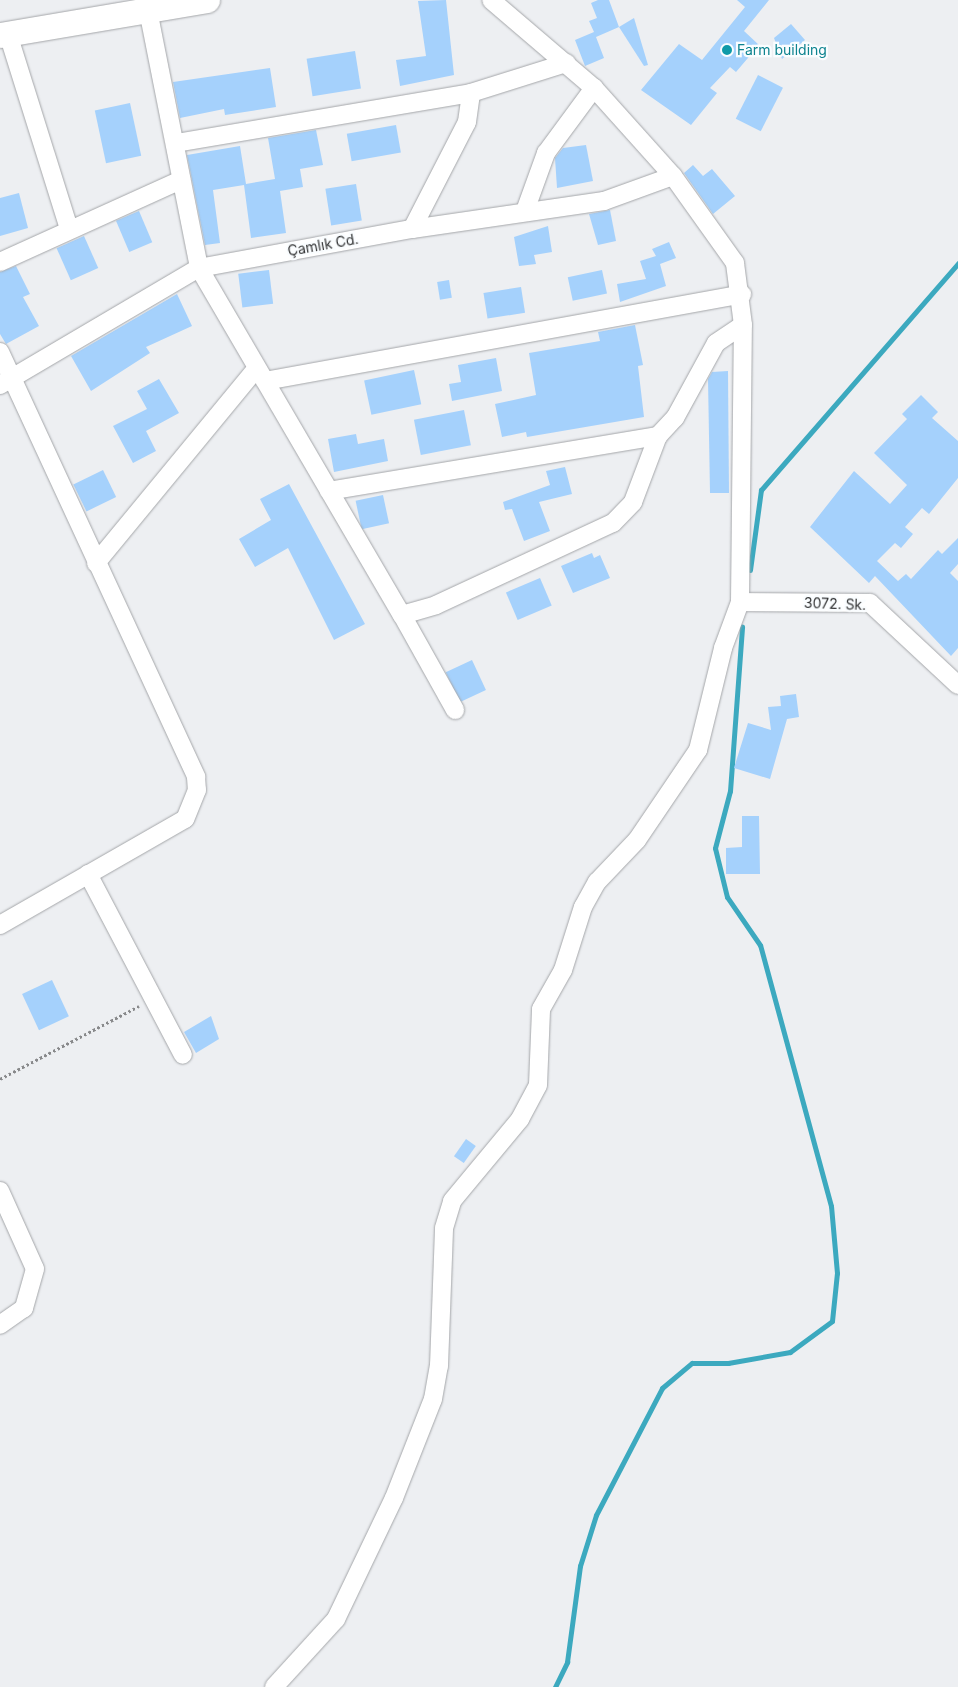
<!DOCTYPE html>
<html>
<head>
<meta charset="utf-8">
<style>
  body { margin:0 }
  #map { position:relative; width:958px; height:1687px; overflow:hidden; background:#edeff2; font-family:Inter,sans-serif }
  div>[style] { position:absolute }
  .stream>* { height:5px; margin:-2.5px; padding:0 2.5px; transform-origin:2.5px; border-radius:2.5px; background:#3ca9bf }
  .building>* { inset:0; background:#a5d1fc; transform-origin:0 0 }
  .path>* { height:3px; margin-top:-1.5px; transform-origin:0; background:repeating-linear-gradient(90deg,#88898b 0 2.5px,transparent 0 5px) }
  .roads { filter:drop-shadow(0 0 1px #a4a6a9) drop-shadow(0 0 1px #a4a6a9) }
  .street>* { height:18px; margin:-9px; padding:0 9px; transform-origin:9px; border-radius:9px; background:#fff }
  .secondary>* { height:25px; margin:-12.5px; padding:0 12.5px; transform-origin:12.5px; border-radius:12.5px; background:#fff }
  .dots>* { width:14px; height:14px; translate:-50% -50%; box-sizing:border-box; border:2px solid #fafdff; border-radius:50% }
  span { translate:-50% -50%; white-space:nowrap; text-align:center; line-height:1.15; -webkit-text-stroke:4.5px #fafdff; paint-order:stroke }
  .culture-label { font-size:14px; color:#0d838f }
  .left { translate:0 -50%; text-align:left }
  .street-label { font-size:14px; color:#313233 }
</style>
</head>
<body>
<div id="map">
  <div class="stream">
    <i style="left:750px;top:570px;width:81px;rotate:-82.2deg"></i>
    <i style="left:761px;top:490px;width:301px;rotate:-49deg"></i>
    <i style="left:555px;top:1687px;width:28px;rotate:-64deg"></i>
    <i style="left:567px;top:1662px;width:97px;rotate:-82.3deg"></i>
    <i style="left:580px;top:1566px;width:53px;rotate:-72.6deg"></i>
    <i style="left:596px;top:1515px;width:143px;rotate:-62.5deg"></i>
    <i style="left:662px;top:1388px;width:39px;rotate:-40deg"></i>
    <i style="left:692px;top:1363px;width:36px"></i>
    <i style="left:728px;top:1363px;width:63px;rotate:-10.1deg"></i>
    <i style="left:790px;top:1352px;width:52px;rotate:-36.4deg"></i>
    <i style="left:832px;top:1321px;width:48px;rotate:-84.1deg"></i>
    <i style="left:837px;top:1273px;width:67px;rotate:-95.1deg"></i>
    <i style="left:831px;top:1206px;width:270px;rotate:-105.2deg"></i>
    <i style="left:760px;top:945px;width:58px;rotate:-124.5deg"></i>
    <i style="left:727px;top:897px;width:50px;rotate:-103.8deg"></i>
    <i style="left:715px;top:848px;width:59px;rotate:-75.3deg"></i>
    <i style="left:730px;top:791px;width:165px;rotate:-85.8deg"></i>
  </div>
  <div class="building">
    <i style="clip-path:polygon(446px 0,454px 75px,400px 86px,396px 60px,426px 56px,418px 1px)"></i>
    <i style="clip-path:polygon(598px 0,609px 0,619px 27px,596px 37px,604px 58px,585px 66px,575px 40px,594px 32px,589px 21px,597px 18px,591px 3px)"></i>
    <i style="clip-path:polygon(737px 0,769px 0,744px 31px,759px 45px,736px 72px,730px 67px,710px 88px,717px 93px,691px 125px,641px 90px,679px 44px,702px 60px,745px 7px)"></i>
    <i style="clip-path:polygon(634px 18px,648px 65px,644px 66px,619px 27px)"></i>
    <i style="clip-path:polygon(791px 24px,805px 40px,782px 59px,774px 38px)"></i>
    <i style="left:355px;top:51px;width:38px;height:49px;rotate:81deg"></i>
    <i style="clip-path:polygon(270px 68px,276px 107px,225px 115px,224px 109px,180px 118px,173px 82px)"></i>
    <i style="left:758px;top:75px;width:28px;height:49px;rotate:27deg"></i>
    <i style="left:130px;top:103px;width:54px;height:36px;rotate:78deg"></i>
    <i style="left:396px;top:125px;width:28px;height:50px;rotate:80deg"></i>
    <i style="clip-path:polygon(316px 130px,323px 165px,300px 169px,303px 187px,280px 191px,286px 233px,251px 238px,244px 185px,213px 190px,220px 243px,205px 245px,187px 155px,240px 146px,246px 184px,275px 179px,268px 138px)"></i>
    <i style="clip-path:polygon(586px 145px,593px 181px,557px 188px,555px 158px,563px 148px)"></i>
    <i style="clip-path:polygon(693px 165px,703px 176px,712px 169px,735px 196px,713px 214px,684px 173px)"></i>
    <i style="left:356px;top:184px;width:37px;height:31px;rotate:81deg"></i>
    <i style="clip-path:polygon(19px 193px,28px 228px,0 236px,0 198px)"></i>
    <i style="clip-path:polygon(610px 210px,616px 241px,598px 245px,589px 214px)"></i>
    <i style="left:139px;top:211px;width:34px;height:25px;rotate:67deg"></i>
    <i style="clip-path:polygon(548px 226px,552px 252px,534px 255px,536px 264px,519px 266px,514px 237px)"></i>
    <i style="left:84px;top:236px;width:35px;height:30px;rotate:66deg"></i>
    <i style="clip-path:polygon(669px 242px,676px 258px,660px 264px,666px 286px,620px 302px,617px 284px,646px 279px,640px 261px,656px 256px,652px 249px)"></i>
    <i style="clip-path:polygon(16px 266px,30px 294px,23px 297px,39px 326px,6px 344px,0 334px,0 272px)"></i>
    <i style="left:269px;top:270px;width:34px;height:31px;rotate:83deg"></i>
    <i style="left:602px;top:270px;width:24px;height:35px;rotate:78deg"></i>
    <i style="left:449px;top:280px;width:18px;height:12px;rotate:81deg"></i>
    <i style="left:521px;top:287px;width:26px;height:38px;rotate:81deg"></i>
    <i style="clip-path:polygon(177px 294px,192px 326px,146px 347px,150px 353px,91px 391px,71px 356px)"></i>
    <i style="clip-path:polygon(635px 325px,643px 365px,638px 366px,644px 417px,527px 437px,526px 432px,502px 437px,495px 404px,536px 395px,529px 353px,600px 341px,598px 332px)"></i>
    <i style="clip-path:polygon(496px 358px,502px 391px,452px 401px,449px 384px,461px 382px,458px 365px)"></i>
    <i style="left:414px;top:370px;width:35px;height:51px;rotate:78deg"></i>
    <i style="clip-path:polygon(728px 371px,729px 493px,710px 493px,708px 379px,712px 372px)"></i>
    <i style="clip-path:polygon(159px 379px,179px 413px,146px 431px,156px 451px,133px 463px,113px 426px,147px 409px,137px 391px)"></i>
    <i style="clip-path:polygon(921px 395px,938px 412px,932px 418px,958px 441px,958px 478px,929px 514px,922px 508px,905px 527px,913px 534px,901px 548px,895px 543px,877px 561px,898px 581px,906px 574px,911px 579px,938px 550px,942px 554px,958px 538px,958px 564px,950px 573px,958px 581px,958px 648px,951px 656px,875px 576px,869px 583px,810px 527px,854px 471px,890px 504px,907px 485px,874px 453px,907px 419px,902px 414px)"></i>
    <i style="left:464px;top:410px;width:36px;height:51px;rotate:79deg"></i>
    <i style="clip-path:polygon(356px 434px,358px 444px,384px 439px,388px 461px,334px 472px,328px 439px)"></i>
    <i style="clip-path:polygon(565px 467px,572px 494px,539px 502px,550px 531px,524px 541px,512px 509px,505px 510px,503px 502px,550px 485px,546px 471px)"></i>
    <i style="left:103px;top:470px;width:30px;height:33px;rotate:64deg"></i>
    <i style="clip-path:polygon(289px 484px,365px 624px,334px 640px,288px 548px,255px 567px,239px 539px,271px 520px,260px 499px)"></i>
    <i style="left:383px;top:495px;width:29px;height:28px;rotate:78deg"></i>
    <i style="clip-path:polygon(592px 553px,594px 558px,600px 555px,610px 578px,573px 593px,561px 566px)"></i>
    <i style="left:540px;top:578px;width:30px;height:37px;rotate:67deg"></i>
    <i style="left:472px;top:660px;width:33px;height:29px;rotate:65deg"></i>
    <i style="clip-path:polygon(796px 694px,799px 717px,787px 719px,770px 779px,734px 768px,748px 723px,771px 730px,768px 707px,781px 706px,780px 696px)"></i>
    <i style="clip-path:polygon(742px 816px,759px 816px,760px 874px,726px 874px,726px 848px,742px 847px)"></i>
    <i style="left:52px;top:980px;width:40px;height:33px;rotate:65deg"></i>
    <i style="clip-path:polygon(211px 1016px,219px 1039px,196px 1053px,184px 1032px)"></i>
    <i style="left:466px;top:1139px;width:12px;height:21px;rotate:35deg"></i>
  </div>
  <div class="path">
    <i style="left:0;top:1079px;width:157px;rotate:-27.7deg"></i>
  </div>
  <div class="roads">
    <div class="street">
      <i style="left:148px;top:10px;width:263px;rotate:78.8deg"></i>
      <i style="left:199px;top:268px;width:402px;rotate:59.7deg"></i>
      <i style="left:402px;top:615px;width:35px;rotate:-16deg"></i>
      <i style="left:436px;top:605px;width:195px;rotate:-24.9deg"></i>
      <i style="left:613px;top:523px;width:29px;rotate:-46deg"></i>
      <i style="left:633px;top:502px;width:71px;rotate:-69.3deg"></i>
      <i style="left:658px;top:436px;width:25px;rotate:-47deg"></i>
      <i style="left:675px;top:418px;width:85px;rotate:-61.3deg"></i>
      <i style="left:716px;top:343px;width:32px;rotate:-34deg"></i>
      <i style="left:8px;top:34px;width:204px;rotate:72.6deg"></i>
      <i style="left:176px;top:143px;width:299px;rotate:-9.6deg"></i>
      <i style="left:471px;top:93px;width:100px;rotate:-17.5deg"></i>
      <i style="left:525px;top:211px;width:62px;rotate:-70.1deg"></i>
      <i style="left:546px;top:153px;width:81px;rotate:-53.6deg"></i>
      <i style="left:412px;top:229px;width:120px;rotate:-62.8deg"></i>
      <i style="left:467px;top:122px;width:29px;rotate:-82deg"></i>
      <i style="left:0;top:262px;width:199px;rotate:-24.4deg"></i>
      <i style="left:0;top:352px;width:468px;rotate:65.2deg"></i>
      <i style="left:196px;top:777px;width:13px;rotate:86deg"></i>
      <i style="left:197px;top:790px;width:31px;rotate:112deg"></i>
      <i style="left:185px;top:819px;width:213px;rotate:150.2deg"></i>
      <i style="left:265px;top:381px;width:485px;rotate:-10.3deg"></i>
      <i style="left:0;top:385px;width:231px;rotate:-30.5deg"></i>
      <i style="left:199px;top:268px;width:217px;rotate:-10.4deg"></i>
      <i style="left:412px;top:229px;width:194px;rotate:-8.3deg"></i>
      <i style="left:604px;top:201px;width:73px;rotate:-19.9deg"></i>
      <i style="left:329px;top:491px;width:334px;rotate:-9.5deg"></i>
      <i style="left:96px;top:563px;width:251px;rotate:-50.5deg"></i>
      <i style="left:740px;top:602px;width:130px;rotate:0.4deg"></i>
      <i style="left:870px;top:603px;width:120px;rotate:43deg"></i>
      <i style="left:402px;top:615px;width:109px;rotate:60.8deg"></i>
      <i style="left:88px;top:874px;width:204px;rotate:62.3deg"></i>
      <i style="left:0;top:1191px;width:85px;rotate:65.8deg"></i>
      <i style="left:35px;top:1269px;width:41px;rotate:105.8deg"></i>
      <i style="left:24px;top:1308px;width:29px;rotate:145deg"></i>
      <i style="left:274px;top:1687px;width:92px;rotate:-47.6deg"></i>
      <i style="left:336px;top:1619px;width:134px;rotate:-64.4deg"></i>
      <i style="left:394px;top:1498px;width:106px;rotate:-68.5deg"></i>
      <i style="left:433px;top:1399px;width:34px;rotate:-80deg"></i>
      <i style="left:439px;top:1366px;width:138px;rotate:-87.9deg"></i>
      <i style="left:444px;top:1228px;width:28px;rotate:-73deg"></i>
      <i style="left:452px;top:1201px;width:107px;rotate:-50.3deg"></i>
      <i style="left:520px;top:1119px;width:38px;rotate:-62deg"></i>
      <i style="left:538px;top:1085px;width:76px;rotate:-87.7deg"></i>
      <i style="left:541px;top:1009px;width:45px;rotate:-60.6deg"></i>
      <i style="left:563px;top:970px;width:66px;rotate:-72.4deg"></i>
      <i style="left:583px;top:907px;width:29px;rotate:-61deg"></i>
      <i style="left:597px;top:882px;width:58px;rotate:-46.4deg"></i>
      <i style="left:637px;top:840px;width:109px;rotate:-55.9deg"></i>
      <i style="left:698px;top:750px;width:105px;rotate:-76.2deg"></i>
      <i style="left:723px;top:648px;width:49px;rotate:-69.7deg"></i>
      <i style="left:740px;top:602px;width:277px;rotate:-89.4deg"></i>
      <i style="left:743px;top:325px;width:63px;rotate:-97.4deg"></i>
      <i style="left:735px;top:263px;width:107px;rotate:-125.5deg"></i>
      <i style="left:673px;top:176px;width:118px;rotate:-131.9deg"></i>
      <i style="left:594px;top:88px;width:135px;rotate:-139.5deg"></i>
    </div>
    <div class="secondary">
      <i style="left:0;top:35px;width:210px;rotate:-9.6deg"></i>
    </div>
  </div>
  <div class="dots">
    <i style="left:727px;top:50px;background:#0f9aa8"></i>
  </div>
  <div class="culture-label">
    <span class="left" style="left:737px;top:50px">Farm building</span>
  </div>
  <div class="street-label">
    <span style="left:323px;top:245px;rotate:-10deg">Çamlık Cd.</span>
    <span style="left:835px;top:604px;rotate:2deg">3072. Sk.</span>
  </div>
</div>
</body>
</html>
